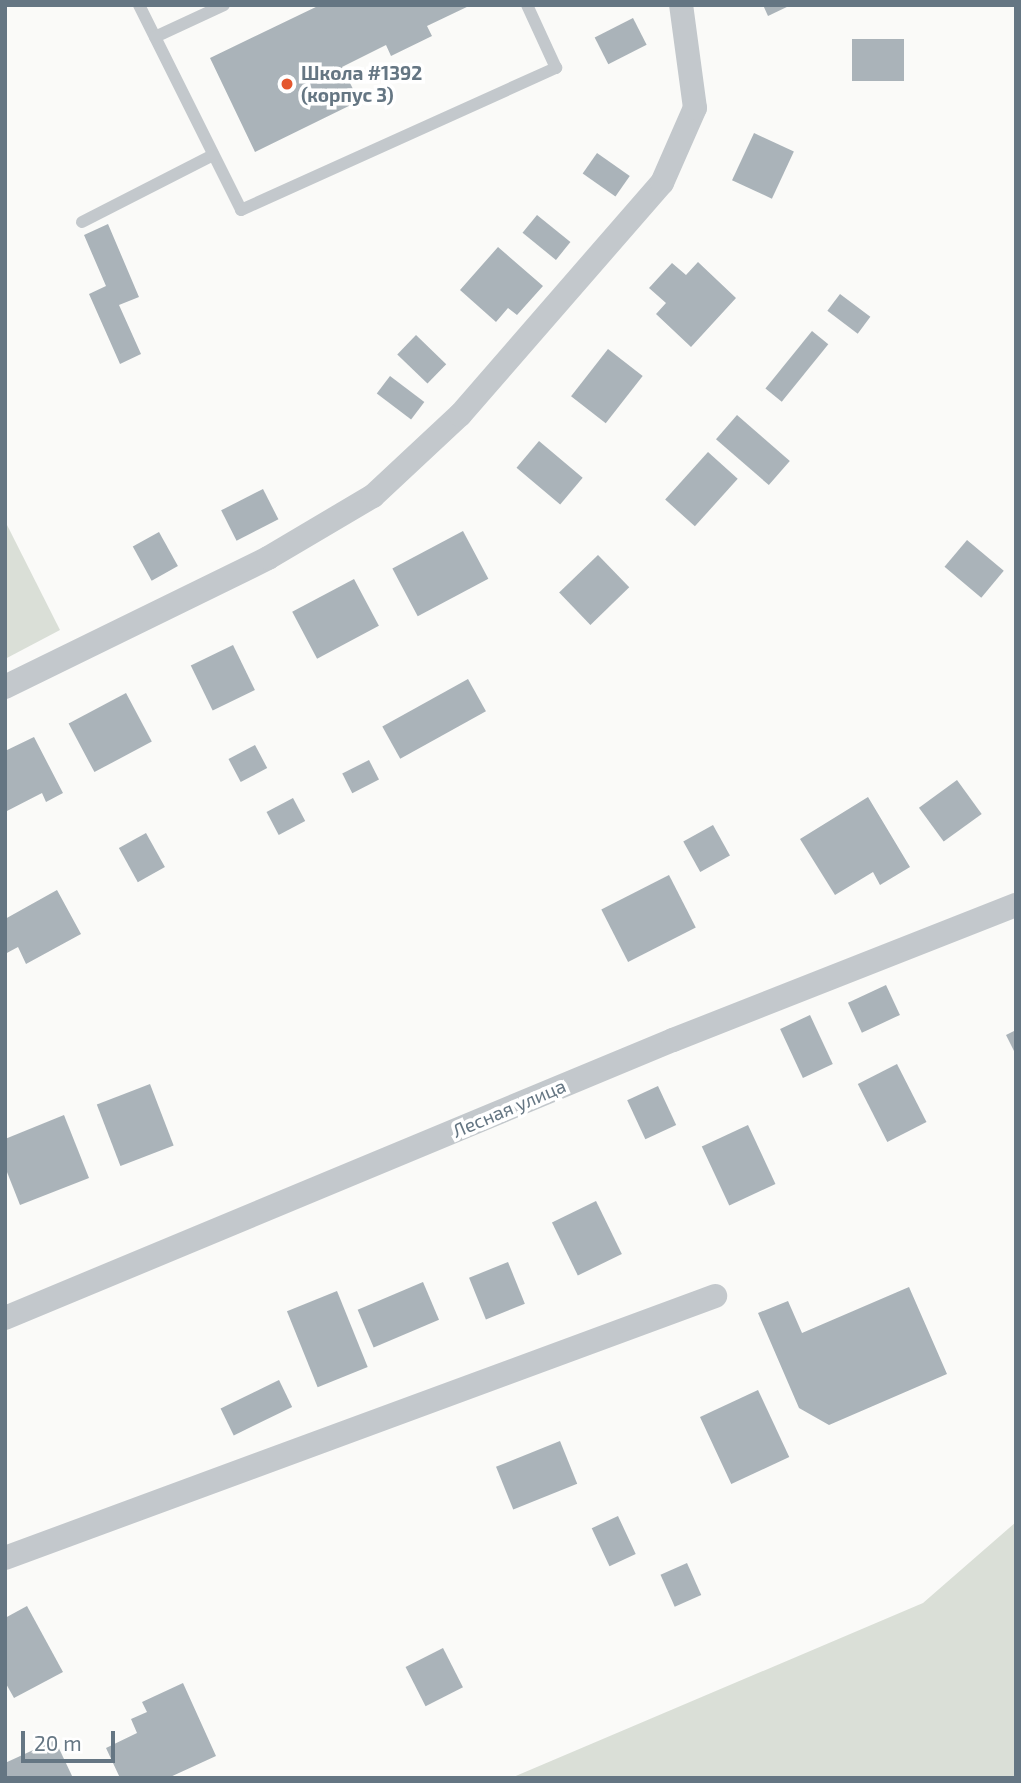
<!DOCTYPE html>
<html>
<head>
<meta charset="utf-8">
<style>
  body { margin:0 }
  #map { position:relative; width:1021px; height:1783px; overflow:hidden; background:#fafaf8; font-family:"Exo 2",sans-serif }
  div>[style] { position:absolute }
  .green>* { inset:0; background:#dadfd7 }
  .building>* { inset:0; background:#aab3b9; transform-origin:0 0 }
  .service>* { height:12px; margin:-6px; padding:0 6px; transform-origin:6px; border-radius:6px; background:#c3c8cc }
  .minor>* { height:24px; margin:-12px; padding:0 12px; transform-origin:12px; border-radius:12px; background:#c3c8cc }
  .dots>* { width:19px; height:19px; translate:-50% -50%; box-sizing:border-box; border:4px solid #fff; border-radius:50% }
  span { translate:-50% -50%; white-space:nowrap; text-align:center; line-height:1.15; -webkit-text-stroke:7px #fff; paint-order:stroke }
  .poi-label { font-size:19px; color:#657683; font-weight:700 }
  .left { translate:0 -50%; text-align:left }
  .street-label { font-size:19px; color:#657683 }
  .frame { position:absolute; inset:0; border:7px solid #657683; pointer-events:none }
  .scale { position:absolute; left:21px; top:1731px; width:94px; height:32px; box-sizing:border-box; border:4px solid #657683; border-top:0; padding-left:9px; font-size:21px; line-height:24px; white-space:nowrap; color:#657683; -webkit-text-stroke:5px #fff; paint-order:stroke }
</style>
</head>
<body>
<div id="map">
  <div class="green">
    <i style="clip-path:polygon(5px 521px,60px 630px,5px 659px)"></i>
    <i style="clip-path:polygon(1016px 1522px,1016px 1778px,511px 1778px,923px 1603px)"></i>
  </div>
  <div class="building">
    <i style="clip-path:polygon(320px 5px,471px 5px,427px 26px,432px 36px,391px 56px,386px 45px,342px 67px,359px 101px,255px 152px,210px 58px)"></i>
    <i style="clip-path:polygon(763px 5px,791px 5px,768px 16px)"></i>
    <i style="left:633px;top:18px;width:30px;height:43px;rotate:63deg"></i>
    <i style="left:852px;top:39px;width:52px;height:42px"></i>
    <i style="left:754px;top:133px;width:44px;height:52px;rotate:25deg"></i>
    <i style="left:597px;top:153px;width:40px;height:25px;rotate:35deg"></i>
    <i style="left:537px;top:215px;width:43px;height:23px;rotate:39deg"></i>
    <i style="clip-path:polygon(108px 224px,139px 297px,119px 305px,141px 354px,120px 364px,89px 294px,106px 286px,84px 235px)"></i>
    <i style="clip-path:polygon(498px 247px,543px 286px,517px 315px,508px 308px,496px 322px,460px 290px)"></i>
    <i style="clip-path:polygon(698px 262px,736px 298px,691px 347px,656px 314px,666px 303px,649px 288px,672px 263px,686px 275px)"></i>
    <i style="left:840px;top:294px;width:38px;height:21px;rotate:37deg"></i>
    <i style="left:812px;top:331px;width:21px;height:74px;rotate:39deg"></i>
    <i style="left:416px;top:335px;width:42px;height:27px;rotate:44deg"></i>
    <i style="left:608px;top:349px;width:44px;height:60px;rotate:38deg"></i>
    <i style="left:390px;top:376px;width:43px;height:22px;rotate:37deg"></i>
    <i style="left:737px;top:415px;width:70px;height:32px;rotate:41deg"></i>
    <i style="left:539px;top:441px;width:57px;height:35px;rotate:40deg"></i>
    <i style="left:708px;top:452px;width:40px;height:64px;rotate:42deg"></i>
    <i style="left:263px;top:489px;width:34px;height:47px;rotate:63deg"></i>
    <i style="left:463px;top:531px;width:54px;height:80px;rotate:62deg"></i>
    <i style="left:159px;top:532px;width:39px;height:30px;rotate:61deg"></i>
    <i style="left:967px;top:540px;width:48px;height:35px;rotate:40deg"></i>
    <i style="left:598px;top:555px;width:45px;height:54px;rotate:46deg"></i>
    <i style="left:354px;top:579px;width:53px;height:70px;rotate:62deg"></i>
    <i style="left:233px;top:645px;width:50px;height:47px;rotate:64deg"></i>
    <i style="left:468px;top:679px;width:37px;height:98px;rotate:61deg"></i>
    <i style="left:126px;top:693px;width:55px;height:65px;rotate:62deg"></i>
    <i style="clip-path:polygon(34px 737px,63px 793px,46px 802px,42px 793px,5px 812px,5px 751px)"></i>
    <i style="left:255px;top:745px;width:26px;height:30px;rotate:62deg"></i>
    <i style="left:369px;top:760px;width:22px;height:30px;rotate:63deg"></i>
    <i style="left:957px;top:780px;width:42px;height:47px;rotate:54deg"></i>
    <i style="clip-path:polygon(868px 797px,910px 867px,880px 885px,873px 872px,835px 895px,800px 839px)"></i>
    <i style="left:293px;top:798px;width:26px;height:30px;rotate:62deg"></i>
    <i style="left:713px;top:825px;width:35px;height:34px;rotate:61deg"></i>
    <i style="left:146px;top:833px;width:39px;height:31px;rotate:61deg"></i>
    <i style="left:669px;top:875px;width:59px;height:76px;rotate:63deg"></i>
    <i style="clip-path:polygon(57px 890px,81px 934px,26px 964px,18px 947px,5px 954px,5px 919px)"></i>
    <i style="left:886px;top:985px;width:33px;height:42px;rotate:65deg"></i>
    <i style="left:810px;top:1015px;width:54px;height:33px;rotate:65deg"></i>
    <i style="clip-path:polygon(1016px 1030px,1016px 1055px,1006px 1035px)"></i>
    <i style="left:897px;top:1064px;width:65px;height:44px;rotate:63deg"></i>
    <i style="left:150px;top:1084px;width:66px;height:57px;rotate:69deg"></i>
    <i style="left:658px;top:1086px;width:43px;height:34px;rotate:65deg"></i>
    <i style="clip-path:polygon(64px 1115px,89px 1178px,20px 1205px,5px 1167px,5px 1139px)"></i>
    <i style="left:748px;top:1125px;width:65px;height:51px;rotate:65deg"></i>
    <i style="left:596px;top:1201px;width:59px;height:49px;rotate:64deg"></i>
    <i style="left:508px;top:1262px;width:45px;height:42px;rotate:68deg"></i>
    <i style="left:423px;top:1282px;width:41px;height:71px;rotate:67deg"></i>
    <i style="clip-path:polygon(909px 1287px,947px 1374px,829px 1425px,799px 1408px,758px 1313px,788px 1301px,802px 1333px)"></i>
    <i style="left:337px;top:1291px;width:82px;height:54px;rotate:68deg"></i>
    <i style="left:279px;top:1380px;width:30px;height:65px;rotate:64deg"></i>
    <i style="left:758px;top:1390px;width:74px;height:64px;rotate:65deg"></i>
    <i style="left:560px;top:1441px;width:46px;height:69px;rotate:68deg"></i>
    <i style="left:618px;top:1516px;width:42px;height:29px;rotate:65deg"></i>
    <i style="left:687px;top:1563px;width:35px;height:29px;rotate:66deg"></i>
    <i style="clip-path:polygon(27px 1606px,63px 1672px,14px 1698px,5px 1682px,5px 1618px)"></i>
    <i style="left:443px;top:1648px;width:44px;height:42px;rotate:63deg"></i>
    <i style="clip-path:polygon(183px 1683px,216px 1756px,168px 1778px,120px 1778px,106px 1748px,137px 1733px,131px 1719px,147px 1712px,142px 1702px)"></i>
    <i style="clip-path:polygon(55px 1740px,73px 1778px,5px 1778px,5px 1763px)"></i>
  </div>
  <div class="service">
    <i style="left:139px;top:5px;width:229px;rotate:63.5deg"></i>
    <i style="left:241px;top:210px;width:346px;rotate:-24.3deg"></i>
    <i style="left:556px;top:68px;width:69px;rotate:-114.7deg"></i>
    <i style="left:155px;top:37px;width:76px;rotate:-24.9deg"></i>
    <i style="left:82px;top:222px;width:147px;rotate:-27.1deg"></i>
  </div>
  <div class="minor">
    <i style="left:5px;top:687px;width:293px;rotate:-26.1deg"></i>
    <i style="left:268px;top:558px;width:122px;rotate:-30.6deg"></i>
    <i style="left:373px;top:496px;width:119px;rotate:-43deg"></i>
    <i style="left:460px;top:415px;width:308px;rotate:-49deg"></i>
    <i style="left:662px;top:183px;width:82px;rotate:-66.3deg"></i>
    <i style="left:695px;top:108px;width:104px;rotate:-97.7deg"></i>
    <i style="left:5px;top:1318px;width:724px;rotate:-22.6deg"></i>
    <i style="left:673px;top:1040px;width:369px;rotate:-21.5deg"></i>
    <i style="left:5px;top:1558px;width:757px;rotate:-20.25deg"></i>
  </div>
  <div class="dots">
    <i style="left:287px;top:84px;background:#e4572e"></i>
  </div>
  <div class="poi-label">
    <span class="left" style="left:301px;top:84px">Школа #1392<br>(корпус 3)</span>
  </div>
  <div class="street-label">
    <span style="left:509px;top:1108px;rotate:-23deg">Лесная улица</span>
  </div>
  <div class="frame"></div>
  <div class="scale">20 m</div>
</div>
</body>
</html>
